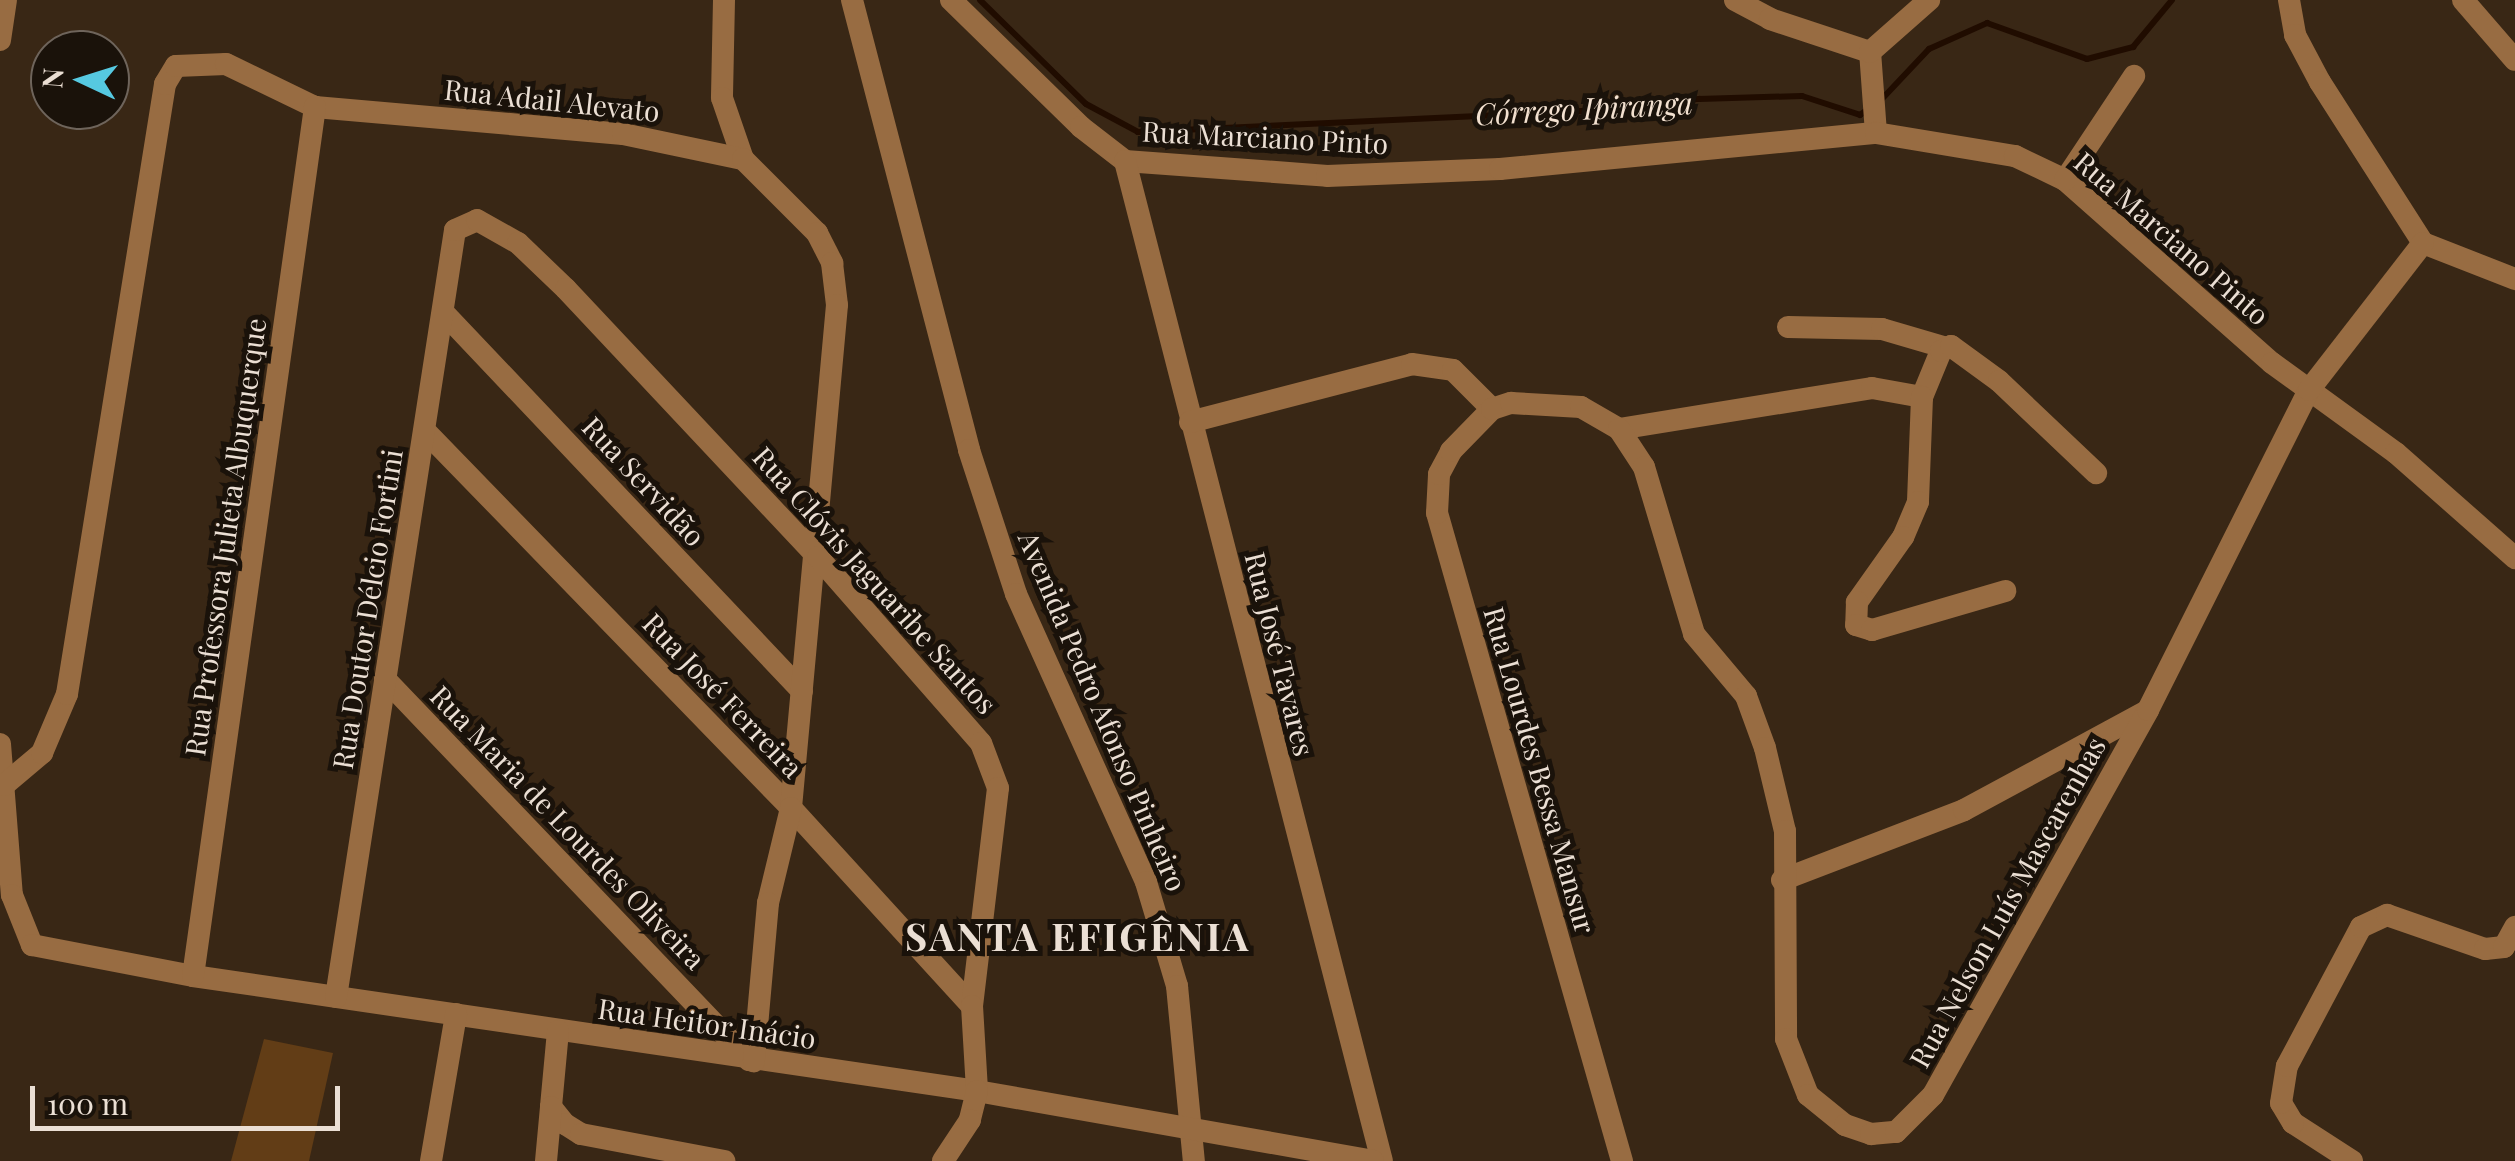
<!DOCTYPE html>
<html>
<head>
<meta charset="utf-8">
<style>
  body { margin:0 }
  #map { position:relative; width:2515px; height:1161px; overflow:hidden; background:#392715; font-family:"Playfair Display",serif }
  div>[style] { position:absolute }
  .green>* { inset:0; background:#623d16 }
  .stream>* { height:6px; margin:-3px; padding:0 3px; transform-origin:3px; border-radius:3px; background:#200c00 }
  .minor>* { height:22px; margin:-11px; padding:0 11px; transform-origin:11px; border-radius:11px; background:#986c42 }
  span { translate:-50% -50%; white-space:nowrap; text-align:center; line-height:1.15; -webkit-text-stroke:10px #1a120a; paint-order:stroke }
  .street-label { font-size:28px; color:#ebdfd4 }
  .water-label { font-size:30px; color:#f3e1d0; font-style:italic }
  .district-label { font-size:38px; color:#ebdfd4; font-weight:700; letter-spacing:2.5px }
  .north { position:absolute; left:30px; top:30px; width:100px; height:100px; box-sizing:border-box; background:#1a120a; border:2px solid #6e645b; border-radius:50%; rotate:274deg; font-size:28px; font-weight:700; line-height:40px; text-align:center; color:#ebdfd4 }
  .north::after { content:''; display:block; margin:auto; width:35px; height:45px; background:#56c9e1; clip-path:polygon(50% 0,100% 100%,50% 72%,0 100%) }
  .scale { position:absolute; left:30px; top:1086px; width:310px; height:45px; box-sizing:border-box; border:5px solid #ebdfd4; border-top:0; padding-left:12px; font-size:30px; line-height:35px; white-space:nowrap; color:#ebdfd4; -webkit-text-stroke:8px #1a120a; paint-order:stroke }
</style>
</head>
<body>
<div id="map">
  <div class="green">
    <i style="clip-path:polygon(264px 1039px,333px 1053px,309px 1161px,231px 1161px)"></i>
  </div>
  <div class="stream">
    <i style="left:980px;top:0;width:148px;rotate:44.5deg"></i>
    <i style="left:1086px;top:104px;width:59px;rotate:28.3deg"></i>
    <i style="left:1138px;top:132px;width:460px;rotate:-2.7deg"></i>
    <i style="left:1597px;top:110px;width:103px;rotate:-6.2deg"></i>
    <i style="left:1699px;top:99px;width:103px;rotate:-1.7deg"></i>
    <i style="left:1802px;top:96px;width:61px;rotate:18.1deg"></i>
    <i style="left:1860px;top:115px;width:9px;rotate:-36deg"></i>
    <i style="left:1881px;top:100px;width:70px;rotate:-46.7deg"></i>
    <i style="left:1929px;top:49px;width:64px;rotate:-24.1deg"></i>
    <i style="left:1987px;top:23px;width:106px;rotate:19.8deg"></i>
    <i style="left:2087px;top:59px;width:48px;rotate:-14.6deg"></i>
    <i style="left:2133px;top:47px;width:61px;rotate:-50.3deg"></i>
  </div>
  <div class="minor">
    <i style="left:724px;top:0;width:98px;rotate:91.2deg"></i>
    <i style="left:722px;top:98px;width:65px;rotate:71deg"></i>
    <i style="left:852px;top:0;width:465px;rotate:75.4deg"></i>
    <i style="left:969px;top:450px;width:151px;rotate:71.9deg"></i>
    <i style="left:1016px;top:594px;width:316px;rotate:65.7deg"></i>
    <i style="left:1146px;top:882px;width:109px;rotate:73.4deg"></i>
    <i style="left:1177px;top:986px;width:176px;rotate:84.5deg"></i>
    <i style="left:951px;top:0;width:182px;rotate:44.3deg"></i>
    <i style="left:1081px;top:127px;width:56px;rotate:37.7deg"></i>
    <i style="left:1735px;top:0;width:40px;rotate:28deg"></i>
    <i style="left:1770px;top:19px;width:105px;rotate:18.3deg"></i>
    <i style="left:2289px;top:0;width:36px;rotate:80deg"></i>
    <i style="left:2295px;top:35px;width:53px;rotate:62deg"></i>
    <i style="left:2320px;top:82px;width:191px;rotate:57.4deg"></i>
    <i style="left:2463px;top:0;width:79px;rotate:49.1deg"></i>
    <i style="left:0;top:40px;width:40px;rotate:-81.5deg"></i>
    <i style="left:1876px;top:133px;width:81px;rotate:-94.2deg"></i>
    <i style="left:1870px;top:52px;width:79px;rotate:-41.4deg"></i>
    <i style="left:1125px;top:161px;width:203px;rotate:4.2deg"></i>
    <i style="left:1327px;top:176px;width:173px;rotate:-2.3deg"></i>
    <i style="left:1500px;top:169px;width:378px;rotate:-5.5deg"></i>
    <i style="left:1876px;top:133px;width:141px;rotate:9.4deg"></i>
    <i style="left:2015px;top:156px;width:55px;rotate:25.6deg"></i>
    <i style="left:2065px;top:180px;width:276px;rotate:41.5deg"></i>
    <i style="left:2272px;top:363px;width:153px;rotate:36deg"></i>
    <i style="left:2396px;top:453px;width:159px;rotate:41.4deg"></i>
    <i style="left:1125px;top:161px;width:1032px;rotate:75.59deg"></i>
    <i style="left:2065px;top:180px;width:125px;rotate:-56.4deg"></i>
    <i style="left:2423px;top:243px;width:99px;rotate:21.4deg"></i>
    <i style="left:443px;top:312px;width:522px;rotate:46.55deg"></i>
    <i style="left:1788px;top:327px;width:94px;rotate:1.2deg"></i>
    <i style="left:1882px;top:329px;width:64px;rotate:16.4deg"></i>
    <i style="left:1922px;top:397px;width:50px;rotate:-67.6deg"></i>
    <i style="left:1941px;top:351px;width:11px;rotate:-27deg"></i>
    <i style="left:1951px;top:346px;width:59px;rotate:36.1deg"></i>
    <i style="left:1999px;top:381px;width:134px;rotate:43.5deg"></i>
    <i style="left:1190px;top:422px;width:229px;rotate:-14.6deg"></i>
    <i style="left:1412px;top:364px;width:41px;rotate:8.3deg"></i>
    <i style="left:1453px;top:370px;width:55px;rotate:45deg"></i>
    <i style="left:1619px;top:429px;width:256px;rotate:-9.2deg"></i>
    <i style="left:1872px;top:388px;width:51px;rotate:10.2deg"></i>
    <i style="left:1922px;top:397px;width:105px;rotate:92.2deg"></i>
    <i style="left:1918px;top:502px;width:38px;rotate:113deg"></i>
    <i style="left:1903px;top:537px;width:80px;rotate:125.3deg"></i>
    <i style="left:1857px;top:602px;width:23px;rotate:92deg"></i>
    <i style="left:1856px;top:625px;width:17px;rotate:17deg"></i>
    <i style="left:1872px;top:630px;width:139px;rotate:-16.3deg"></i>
    <i style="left:425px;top:431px;width:525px;rotate:45.85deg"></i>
    <i style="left:791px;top:808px;width:268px;rotate:47.6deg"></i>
    <i style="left:385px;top:679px;width:527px;rotate:46.31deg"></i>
    <i style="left:0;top:744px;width:151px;rotate:85.5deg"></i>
    <i style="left:12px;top:895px;width:54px;rotate:68.2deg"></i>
    <i style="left:32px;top:945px;width:164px;rotate:10.9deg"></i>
    <i style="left:193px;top:976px;width:792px;rotate:8.34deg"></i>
    <i style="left:977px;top:1091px;width:402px;rotate:10deg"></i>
    <i style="left:4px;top:785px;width:50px;rotate:-40.1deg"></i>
    <i style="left:42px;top:753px;width:64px;rotate:-67deg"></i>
    <i style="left:67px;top:694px;width:618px;rotate:-80.87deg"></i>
    <i style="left:165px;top:84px;width:21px;rotate:-59deg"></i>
    <i style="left:176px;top:66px;width:50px;rotate:-2.3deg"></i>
    <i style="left:226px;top:64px;width:99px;rotate:25.8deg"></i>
    <i style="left:315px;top:107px;width:309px;rotate:5deg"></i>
    <i style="left:623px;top:134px;width:123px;rotate:11.8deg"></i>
    <i style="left:743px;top:159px;width:105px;rotate:45deg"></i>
    <i style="left:817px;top:233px;width:34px;rotate:63deg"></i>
    <i style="left:832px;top:263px;width:42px;rotate:83.2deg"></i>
    <i style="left:837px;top:305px;width:505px;rotate:95.23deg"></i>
    <i style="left:791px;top:808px;width:98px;rotate:103.6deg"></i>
    <i style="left:768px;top:903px;width:159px;rotate:95.1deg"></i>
    <i style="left:1782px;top:880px;width:195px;rotate:-21deg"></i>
    <i style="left:1964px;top:810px;width:206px;rotate:-28.4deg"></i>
    <i style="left:193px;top:976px;width:878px;rotate:-82.01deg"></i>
    <i style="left:336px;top:997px;width:776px;rotate:-81.18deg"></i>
    <i style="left:455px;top:230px;width:24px;rotate:-24deg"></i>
    <i style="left:477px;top:220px;width:47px;rotate:29.3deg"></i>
    <i style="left:518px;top:243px;width:66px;rotate:43.8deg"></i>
    <i style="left:566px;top:289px;width:368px;rotate:46.8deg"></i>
    <i style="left:818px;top:557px;width:247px;rotate:48.8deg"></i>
    <i style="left:981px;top:743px;width:48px;rotate:69.3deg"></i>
    <i style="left:998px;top:788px;width:220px;rotate:96.8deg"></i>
    <i style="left:972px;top:1006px;width:85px;rotate:86.6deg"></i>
    <i style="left:977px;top:1091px;width:30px;rotate:104deg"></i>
    <i style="left:970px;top:1120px;width:49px;rotate:123.4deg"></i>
    <i style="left:558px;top:1031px;width:76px;rotate:95.3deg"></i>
    <i style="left:551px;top:1107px;width:22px;rotate:51deg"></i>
    <i style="left:565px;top:1124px;width:19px;rotate:32deg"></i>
    <i style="left:581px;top:1134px;width:146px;rotate:10.7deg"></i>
    <i style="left:431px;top:1161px;width:149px;rotate:-80.3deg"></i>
    <i style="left:546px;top:1161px;width:54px;rotate:-84.7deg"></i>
    <i style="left:1622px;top:1161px;width:674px;rotate:-105.93deg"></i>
    <i style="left:1437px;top:513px;width:39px;rotate:-87deg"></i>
    <i style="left:1439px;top:474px;width:26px;rotate:-62deg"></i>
    <i style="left:1451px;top:451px;width:59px;rotate:-45.7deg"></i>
    <i style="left:1492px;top:409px;width:20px;rotate:-18deg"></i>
    <i style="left:1511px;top:403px;width:70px;rotate:3.3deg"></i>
    <i style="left:1581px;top:407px;width:44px;rotate:30.1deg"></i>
    <i style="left:1619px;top:429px;width:45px;rotate:56.7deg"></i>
    <i style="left:1644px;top:467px;width:174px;rotate:73.3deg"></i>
    <i style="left:1694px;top:634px;width:81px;rotate:50deg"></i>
    <i style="left:1746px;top:696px;width:55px;rotate:69.9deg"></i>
    <i style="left:1765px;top:748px;width:85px;rotate:76.5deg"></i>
    <i style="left:1785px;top:831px;width:208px;rotate:89.7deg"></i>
    <i style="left:1786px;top:1039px;width:60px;rotate:68.6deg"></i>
    <i style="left:1808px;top:1095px;width:48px;rotate:39deg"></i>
    <i style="left:1845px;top:1125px;width:28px;rotate:19deg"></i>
    <i style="left:1871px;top:1134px;width:25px;rotate:-5deg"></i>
    <i style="left:1896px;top:1132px;width:52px;rotate:-45deg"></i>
    <i style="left:1933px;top:1095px;width:441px;rotate:-60.8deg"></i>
    <i style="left:2148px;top:710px;width:358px;rotate:-63.3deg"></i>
    <i style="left:2309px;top:390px;width:186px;rotate:-52.2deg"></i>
    <i style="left:2352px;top:1161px;width:70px;rotate:-147.2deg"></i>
    <i style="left:2293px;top:1123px;width:23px;rotate:-121deg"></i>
    <i style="left:2281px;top:1103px;width:37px;rotate:-81deg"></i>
    <i style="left:2287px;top:1066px;width:157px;rotate:-62deg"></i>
    <i style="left:2361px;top:927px;width:29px;rotate:-25deg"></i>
    <i style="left:2387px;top:915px;width:104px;rotate:19.1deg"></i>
    <i style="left:2485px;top:949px;width:19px;rotate:-6deg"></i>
    <i style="left:2504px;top:947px;width:23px;rotate:-61deg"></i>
  </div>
  <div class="street-label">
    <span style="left:552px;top:100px;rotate:6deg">Rua Adail Alevato</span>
    <span style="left:1265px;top:137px;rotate:3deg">Rua Marciano Pinto</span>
    <span style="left:2172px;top:238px;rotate:41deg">Rua Marciano Pinto</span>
    <span style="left:644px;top:481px;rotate:47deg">Rua Servidão</span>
    <span style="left:225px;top:537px;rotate:-82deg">Rua Professora Julieta Albuquerque</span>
    <span style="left:875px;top:580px;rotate:48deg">Rua Clóvis Jaguaribe Santos</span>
    <span style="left:367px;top:609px;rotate:-81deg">Rua Doutor Délcio Fortini</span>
    <span style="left:1280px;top:654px;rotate:76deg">Rua José Tavares</span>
    <span style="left:723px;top:695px;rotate:46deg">Rua José Ferreira</span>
    <span style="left:1103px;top:711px;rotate:67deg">Avenida Pedro Afonso Pinheiro</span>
    <span style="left:1540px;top:770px;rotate:74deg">Rua Lourdes Bessa Mansur</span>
    <span style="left:568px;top:827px;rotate:46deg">Rua Maria de Lourdes Oliveira</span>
    <span style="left:2007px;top:902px;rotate:-61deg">Rua Nelson Luís Mascarenhas</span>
    <span style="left:707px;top:1023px;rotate:8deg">Rua Heitor Inácio</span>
  </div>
  <div class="water-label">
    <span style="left:1584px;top:108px;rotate:-3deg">Córrego Ipiranga</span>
  </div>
  <div class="district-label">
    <span style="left:1078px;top:936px">SANTA EFIGÊNIA</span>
  </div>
  <div class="north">N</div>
  <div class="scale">100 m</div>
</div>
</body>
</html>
